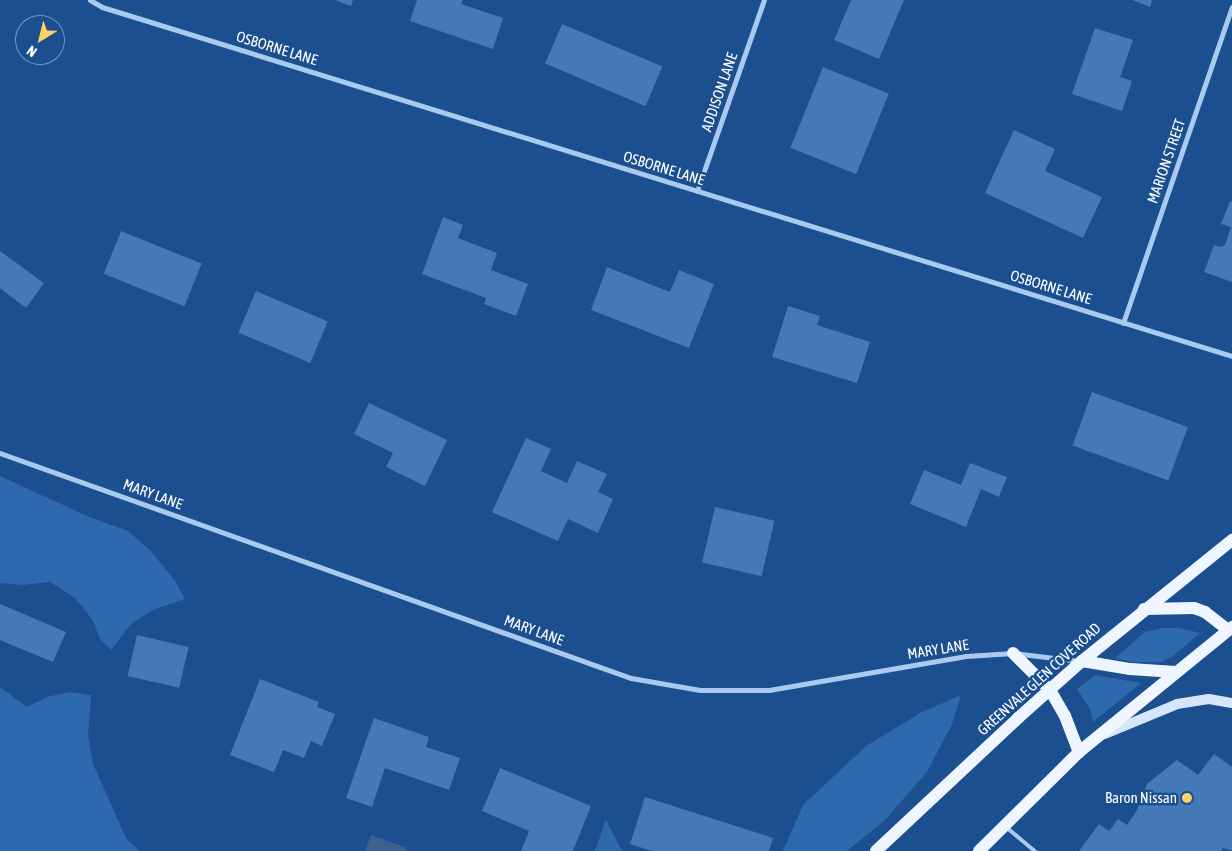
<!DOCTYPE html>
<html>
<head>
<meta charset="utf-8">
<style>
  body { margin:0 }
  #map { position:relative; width:1232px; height:851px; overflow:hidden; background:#1b4f8f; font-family:"Asap Condensed",sans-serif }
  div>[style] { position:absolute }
  .green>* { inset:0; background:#2e69ad }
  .water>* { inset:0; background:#3c6290 }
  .building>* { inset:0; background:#4478b7; transform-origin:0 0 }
  .lane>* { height:4px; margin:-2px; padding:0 2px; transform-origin:2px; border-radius:2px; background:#a9c9ee }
  .street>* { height:5px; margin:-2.5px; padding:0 2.5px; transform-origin:2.5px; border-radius:2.5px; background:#a9c9ee }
  .secondary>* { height:10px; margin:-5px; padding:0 5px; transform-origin:5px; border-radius:5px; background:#d6e6fa }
  .primary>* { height:12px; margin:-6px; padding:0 6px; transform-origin:6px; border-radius:6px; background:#f0f6ff }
  .dots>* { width:14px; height:14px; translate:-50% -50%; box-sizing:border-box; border:2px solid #1b4f8f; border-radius:50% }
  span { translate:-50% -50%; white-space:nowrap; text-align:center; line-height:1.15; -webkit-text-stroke:5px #1b4f8f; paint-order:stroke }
  .street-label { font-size:15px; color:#fff }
  .poi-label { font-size:15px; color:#fff }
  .right { translate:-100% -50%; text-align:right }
  .north { position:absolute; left:15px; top:15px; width:50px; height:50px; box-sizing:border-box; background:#1b4f8f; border:1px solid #7695bc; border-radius:50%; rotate:216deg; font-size:14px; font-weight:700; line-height:20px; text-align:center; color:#fff }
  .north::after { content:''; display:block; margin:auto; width:18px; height:22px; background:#ffd166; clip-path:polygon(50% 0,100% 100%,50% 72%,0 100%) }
</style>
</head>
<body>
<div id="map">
  <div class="green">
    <i style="clip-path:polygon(0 476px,87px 516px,128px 531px,151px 551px,175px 581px,185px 599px,153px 610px,131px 624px,111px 650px,100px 639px,92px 619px,75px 598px,50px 582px,23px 585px,0 583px)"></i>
    <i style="clip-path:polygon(1162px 628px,1179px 628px,1200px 633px,1173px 656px,1161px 662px,1131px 662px,1115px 658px,1145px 632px)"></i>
    <i style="clip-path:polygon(1095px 675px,1141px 683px,1093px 722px,1090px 709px,1077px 689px)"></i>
    <i style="clip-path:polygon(0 687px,27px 707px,47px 697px,69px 692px,91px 695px,88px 736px,93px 764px,126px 838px,139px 851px,0 851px)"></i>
    <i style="clip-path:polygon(961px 695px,952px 724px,927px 772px,884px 821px,847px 851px,783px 851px,803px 805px,866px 746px,920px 713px)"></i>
    <i style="clip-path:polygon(606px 820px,622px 851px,623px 851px,595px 851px)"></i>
  </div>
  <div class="water">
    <i style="clip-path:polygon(371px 835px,407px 848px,406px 851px,365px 851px)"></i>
  </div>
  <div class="building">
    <i style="clip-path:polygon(335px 0,353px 0,351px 6px)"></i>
    <i style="clip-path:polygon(417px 0,463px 0,461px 4px,503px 18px,493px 49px,410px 21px)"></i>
    <i style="clip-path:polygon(851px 0,904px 0,879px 59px,834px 40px)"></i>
    <i style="clip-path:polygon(1132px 0,1152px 0,1150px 7px)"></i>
    <i style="left:562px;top:24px;width:109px;height:43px;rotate:23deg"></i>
    <i style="clip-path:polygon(1095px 28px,1133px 40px,1120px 77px,1132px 81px,1122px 111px,1072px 94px)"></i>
    <i style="left:823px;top:67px;width:71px;height:87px;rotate:22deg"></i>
    <i style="clip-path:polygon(1014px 130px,1055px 149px,1045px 171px,1102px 197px,1083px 238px,985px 193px)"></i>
    <i style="clip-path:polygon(1230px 201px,1232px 202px,1232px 282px,1204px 272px,1214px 245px,1220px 247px,1225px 245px,1231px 227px,1221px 224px)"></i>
    <i style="clip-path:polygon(443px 217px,463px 225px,458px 238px,497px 253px,491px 270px,528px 284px,516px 316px,484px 304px,486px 298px,422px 274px)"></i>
    <i style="left:121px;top:231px;width:87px;height:46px;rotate:22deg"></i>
    <i style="clip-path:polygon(0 251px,44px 283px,26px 308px,0 288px)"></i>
    <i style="clip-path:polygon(607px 267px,670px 292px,679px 270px,714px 284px,689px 348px,591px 310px)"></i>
    <i style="left:256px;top:291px;width:78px;height:45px;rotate:23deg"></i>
    <i style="clip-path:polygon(788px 306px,820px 316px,817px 325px,870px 342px,857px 383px,772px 357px)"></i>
    <i style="left:1092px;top:392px;width:102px;height:57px;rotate:20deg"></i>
    <i style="clip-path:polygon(369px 403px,447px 440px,425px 486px,386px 467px,393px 453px,354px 434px)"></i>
    <i style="clip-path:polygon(526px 438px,551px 449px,541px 471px,567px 483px,577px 461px,607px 474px,598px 492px,613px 499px,598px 533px,568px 519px,558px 541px,492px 512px)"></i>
    <i style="clip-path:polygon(970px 463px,1007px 477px,999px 497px,981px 489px,966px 527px,910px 504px,924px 470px,961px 485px)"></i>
    <i style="left:715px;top:507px;width:61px;height:57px;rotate:13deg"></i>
    <i style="clip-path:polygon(0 604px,66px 632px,53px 662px,0 640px)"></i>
    <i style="left:137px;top:635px;width:53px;height:42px;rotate:13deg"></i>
    <i style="clip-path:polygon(260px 679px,319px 702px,317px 707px,335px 714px,322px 746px,311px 741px,304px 758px,283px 750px,274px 772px,230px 755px)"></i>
    <i style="clip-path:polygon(374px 718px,429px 737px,426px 747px,460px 758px,449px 790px,385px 768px,372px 807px,346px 798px)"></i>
    <i style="clip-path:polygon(1214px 754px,1232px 767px,1232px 851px,1223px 848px,1221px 851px,1079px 851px,1099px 824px,1109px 831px,1118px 819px,1127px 825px,1136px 812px,1147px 784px,1177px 760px,1198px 775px)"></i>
    <i style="clip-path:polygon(500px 768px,591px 806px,573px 851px,521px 851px,529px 831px,482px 811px)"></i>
    <i style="clip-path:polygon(645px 797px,773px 838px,769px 851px,652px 851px,630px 844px)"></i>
  </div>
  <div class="lane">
    <i style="left:1006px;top:827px;width:38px;rotate:40deg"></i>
  </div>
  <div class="street">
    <i style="left:90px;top:0;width:14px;rotate:30deg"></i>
    <i style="left:102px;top:7px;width:1183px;rotate:17.16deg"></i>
    <i style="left:697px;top:191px;width:202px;rotate:-70.7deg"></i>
    <i style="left:1123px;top:323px;width:334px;rotate:-71deg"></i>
    <i style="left:0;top:453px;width:670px;rotate:19.63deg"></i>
    <i style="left:631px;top:678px;width:70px;rotate:9.9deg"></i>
    <i style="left:700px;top:690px;width:69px"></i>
    <i style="left:769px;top:690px;width:200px;rotate:-9.8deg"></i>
    <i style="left:966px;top:656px;width:47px;rotate:-3.7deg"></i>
    <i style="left:1013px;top:653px;width:66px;rotate:6.9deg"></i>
  </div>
  <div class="secondary">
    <i style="left:1105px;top:734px;width:78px;rotate:-22.6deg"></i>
    <i style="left:1177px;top:704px;width:32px;rotate:-9deg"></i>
    <i style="left:1209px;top:699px;width:23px;rotate:10deg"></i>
  </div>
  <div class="primary">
    <i style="left:1144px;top:609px;width:50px;rotate:-1.1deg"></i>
    <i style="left:1194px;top:608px;width:12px;rotate:20deg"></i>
    <i style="left:1205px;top:612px;width:29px;rotate:38deg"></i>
    <i style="left:1013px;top:653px;width:52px;rotate:45deg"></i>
    <i style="left:1050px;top:690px;width:30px;rotate:60deg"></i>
    <i style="left:1065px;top:716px;width:39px;rotate:69deg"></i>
    <i style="left:1082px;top:661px;width:49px;rotate:9.5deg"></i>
    <i style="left:1130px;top:669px;width:46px;rotate:3.7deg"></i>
    <i style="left:876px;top:851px;width:195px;rotate:-43.1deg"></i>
    <i style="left:1018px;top:718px;width:86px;rotate:-41.7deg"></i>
    <i style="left:1082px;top:661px;width:193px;rotate:-38.9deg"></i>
    <i style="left:979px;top:851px;width:141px;rotate:-44.7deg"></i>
    <i style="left:1079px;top:752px;width:198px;rotate:-39.2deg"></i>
  </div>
  <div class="dots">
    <i style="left:1187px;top:798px;background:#ffd166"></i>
  </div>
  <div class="street-label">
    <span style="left:277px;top:48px;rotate:17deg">OSBORNE LANE</span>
    <span style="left:719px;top:92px;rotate:-71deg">ADDISON LANE</span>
    <span style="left:1166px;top:161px;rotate:-71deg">MARION STREET</span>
    <span style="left:664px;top:168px;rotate:17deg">OSBORNE LANE</span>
    <span style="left:1051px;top:287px;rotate:17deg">OSBORNE LANE</span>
    <span style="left:153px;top:494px;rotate:20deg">MARY LANE</span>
    <span style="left:534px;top:630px;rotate:20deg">MARY LANE</span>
    <span style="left:938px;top:649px;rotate:-9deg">MARY LANE</span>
    <span style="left:1039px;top:679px;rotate:-42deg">GREENVALE GLEN COVE ROAD</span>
  </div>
  <div class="poi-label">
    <span class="right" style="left:1177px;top:798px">Baron Nissan</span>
  </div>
  <div class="north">N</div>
</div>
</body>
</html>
